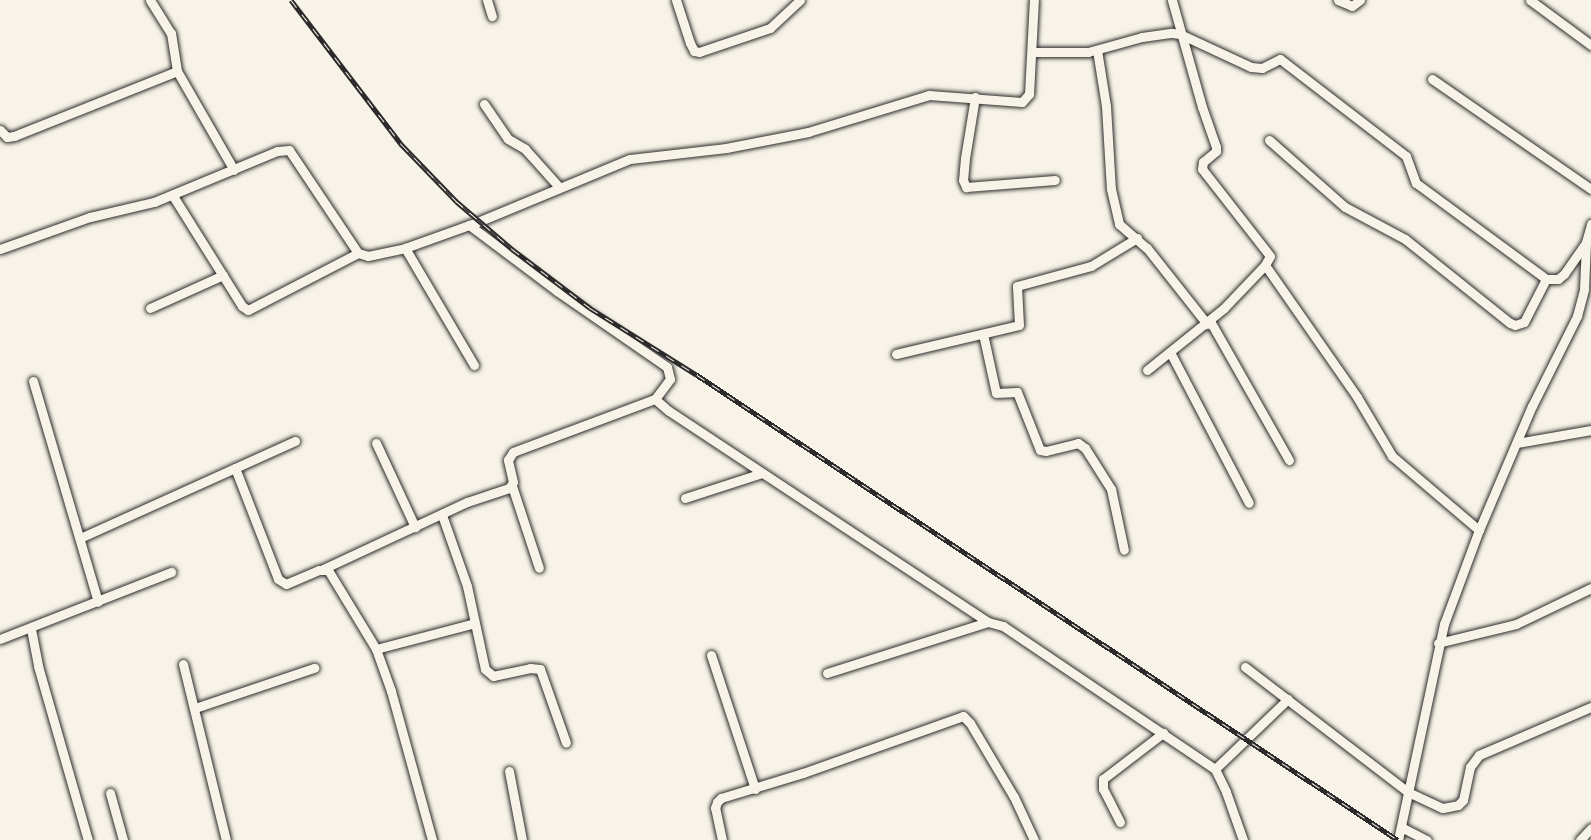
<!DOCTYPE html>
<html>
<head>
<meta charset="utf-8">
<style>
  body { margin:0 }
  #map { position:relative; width:1591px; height:840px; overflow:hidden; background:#f7f3e8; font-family:Delius,sans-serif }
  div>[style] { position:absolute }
  .roads { filter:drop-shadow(0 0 2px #2b2b2b) drop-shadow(0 0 2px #2b2b2b) }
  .street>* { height:9px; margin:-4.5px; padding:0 4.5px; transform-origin:4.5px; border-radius:4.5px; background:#f7f3e8 }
  .rail>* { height:5px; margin-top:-2.5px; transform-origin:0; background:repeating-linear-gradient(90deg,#f7f3e8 0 9px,#2b2b2b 0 18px); box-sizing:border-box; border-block:2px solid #2b2b2b }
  span { translate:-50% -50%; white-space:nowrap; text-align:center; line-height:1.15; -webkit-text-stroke:4.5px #f7f3e8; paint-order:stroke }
</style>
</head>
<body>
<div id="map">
  <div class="roads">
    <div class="street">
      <i style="left:150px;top:0;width:39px;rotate:58deg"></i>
      <i style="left:171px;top:33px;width:38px;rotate:81deg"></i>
      <i style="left:177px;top:71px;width:114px;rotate:60.1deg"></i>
      <i style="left:487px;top:0;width:17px;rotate:73deg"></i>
      <i style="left:676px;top:0;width:45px;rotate:72deg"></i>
      <i style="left:690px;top:43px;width:9px;rotate:63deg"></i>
      <i style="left:694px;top:51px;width:5px;rotate:11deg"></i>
      <i style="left:699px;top:52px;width:75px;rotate:-18.7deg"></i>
      <i style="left:770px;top:28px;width:41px;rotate:-43deg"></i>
      <i style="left:1338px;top:0;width:15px;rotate:23deg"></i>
      <i style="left:1352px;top:6px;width:10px;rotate:-37deg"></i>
      <i style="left:1530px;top:0;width:76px;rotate:36.4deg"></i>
      <i style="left:1097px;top:50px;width:57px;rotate:80.9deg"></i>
      <i style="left:1106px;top:106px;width:83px;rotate:86.6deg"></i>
      <i style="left:1111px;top:189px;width:36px;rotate:77deg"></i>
      <i style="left:1119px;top:224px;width:37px;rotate:41deg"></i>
      <i style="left:1147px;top:248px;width:97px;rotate:51.7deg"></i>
      <i style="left:1033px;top:52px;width:55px"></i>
      <i style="left:1088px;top:52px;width:56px;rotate:-15.5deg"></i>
      <i style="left:1142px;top:37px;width:30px;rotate:-8deg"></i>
      <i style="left:1172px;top:33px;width:8px;rotate:7deg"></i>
      <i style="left:1180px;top:34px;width:78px;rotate:24.9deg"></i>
      <i style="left:1251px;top:67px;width:11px;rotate:5deg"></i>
      <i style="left:1262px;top:68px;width:20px;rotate:-27deg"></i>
      <i style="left:1280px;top:59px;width:159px;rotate:37.6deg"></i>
      <i style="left:1406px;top:156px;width:29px;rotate:70deg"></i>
      <i style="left:1416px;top:183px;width:162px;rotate:36.4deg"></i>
      <i style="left:1546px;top:279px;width:12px"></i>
      <i style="left:1558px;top:279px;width:8px;rotate:-40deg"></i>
      <i style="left:1564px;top:274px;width:39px;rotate:-55deg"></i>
      <i style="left:1586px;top:242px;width:19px;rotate:-74deg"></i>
      <i style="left:1432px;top:79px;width:193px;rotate:34.7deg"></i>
      <i style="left:975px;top:97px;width:62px;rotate:99.3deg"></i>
      <i style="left:965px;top:158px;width:22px;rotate:95deg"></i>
      <i style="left:963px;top:180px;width:8px;rotate:67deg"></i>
      <i style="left:966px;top:187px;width:89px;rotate:-4.5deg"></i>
      <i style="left:484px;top:104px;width:42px;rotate:55.6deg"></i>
      <i style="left:508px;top:139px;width:20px;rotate:30deg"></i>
      <i style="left:525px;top:149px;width:52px;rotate:48.1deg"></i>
      <i style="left:0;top:130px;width:10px;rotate:45deg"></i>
      <i style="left:7px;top:137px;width:7px;rotate:-8deg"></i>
      <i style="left:14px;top:136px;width:175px;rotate:-21.7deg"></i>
      <i style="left:1269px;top:140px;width:101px;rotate:41.4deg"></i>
      <i style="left:1345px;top:207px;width:68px;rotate:28.1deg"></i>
      <i style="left:1405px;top:239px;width:134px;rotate:38.7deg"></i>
      <i style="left:1510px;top:323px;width:5px;rotate:22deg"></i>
      <i style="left:1515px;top:325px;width:9px;rotate:-18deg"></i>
      <i style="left:1524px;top:322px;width:48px;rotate:-62.9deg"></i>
      <i style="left:173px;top:196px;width:130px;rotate:57.9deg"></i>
      <i style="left:242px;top:306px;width:7px;rotate:34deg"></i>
      <i style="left:248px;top:310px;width:124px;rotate:-27.4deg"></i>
      <i style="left:405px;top:248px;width:80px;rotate:-19.8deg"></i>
      <i style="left:480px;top:221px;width:162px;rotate:-22.5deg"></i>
      <i style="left:630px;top:159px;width:97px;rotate:-6.5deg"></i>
      <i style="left:726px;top:148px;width:84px;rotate:-11deg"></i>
      <i style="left:808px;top:132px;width:127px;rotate:-17deg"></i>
      <i style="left:929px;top:95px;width:93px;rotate:4.3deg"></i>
      <i style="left:1022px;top:102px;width:11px;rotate:-49deg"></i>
      <i style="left:1029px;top:94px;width:94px;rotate:-87deg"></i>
      <i style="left:0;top:249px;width:96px;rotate:-19.6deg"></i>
      <i style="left:90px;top:217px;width:66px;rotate:-13.2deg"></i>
      <i style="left:154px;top:202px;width:133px;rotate:-22.5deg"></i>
      <i style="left:277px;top:151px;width:12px;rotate:-5deg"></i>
      <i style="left:289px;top:150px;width:124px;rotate:56.2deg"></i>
      <i style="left:358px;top:253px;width:10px;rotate:17deg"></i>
      <i style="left:368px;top:256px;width:38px;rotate:-12deg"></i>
      <i style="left:405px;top:248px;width:136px;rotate:59.5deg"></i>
      <i style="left:1265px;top:265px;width:161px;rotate:55.1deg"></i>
      <i style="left:1357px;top:397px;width:69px;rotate:59.3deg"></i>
      <i style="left:1392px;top:456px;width:114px;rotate:40.4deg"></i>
      <i style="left:150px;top:308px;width:80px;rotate:-24.3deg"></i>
      <i style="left:1210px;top:321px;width:160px;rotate:60.4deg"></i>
      <i style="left:983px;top:334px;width:60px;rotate:77.6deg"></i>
      <i style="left:996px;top:393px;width:21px;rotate:-3deg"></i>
      <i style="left:1017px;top:392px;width:62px;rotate:68.4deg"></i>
      <i style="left:1040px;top:450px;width:6px;rotate:9deg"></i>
      <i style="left:1046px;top:451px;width:33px;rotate:-14deg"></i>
      <i style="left:1078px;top:443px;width:9px;rotate:36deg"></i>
      <i style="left:1085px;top:448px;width:49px;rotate:57.6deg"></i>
      <i style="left:1111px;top:489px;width:62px;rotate:78deg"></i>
      <i style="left:1170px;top:352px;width:170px;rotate:62.4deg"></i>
      <i style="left:896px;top:354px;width:126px;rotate:-13.3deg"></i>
      <i style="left:1019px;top:325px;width:39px;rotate:-93deg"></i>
      <i style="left:1017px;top:286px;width:77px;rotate:-15.1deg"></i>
      <i style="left:1091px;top:266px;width:54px;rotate:-31.3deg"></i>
      <i style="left:1147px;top:370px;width:99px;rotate:-38.8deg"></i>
      <i style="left:1224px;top:308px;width:59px;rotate:-46.4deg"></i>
      <i style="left:1265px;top:265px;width:10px;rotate:-61deg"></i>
      <i style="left:1270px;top:256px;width:110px;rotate:-128deg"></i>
      <i style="left:1202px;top:169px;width:7px;rotate:-82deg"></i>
      <i style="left:1203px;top:162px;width:17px;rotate:-40deg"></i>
      <i style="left:1216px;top:151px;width:4px;rotate:-90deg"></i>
      <i style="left:1216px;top:147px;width:42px;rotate:-109.3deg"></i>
      <i style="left:1202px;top:107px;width:111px;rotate:-105.7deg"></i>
      <i style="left:33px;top:381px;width:230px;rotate:73.6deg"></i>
      <i style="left:655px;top:399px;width:18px;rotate:41deg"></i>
      <i style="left:669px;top:411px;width:382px;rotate:33.5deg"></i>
      <i style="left:376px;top:443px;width:93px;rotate:65.1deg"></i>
      <i style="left:1517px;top:443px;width:75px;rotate:-10deg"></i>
      <i style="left:235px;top:468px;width:119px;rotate:68.8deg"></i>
      <i style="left:278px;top:579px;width:9px;rotate:32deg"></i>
      <i style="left:286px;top:584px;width:36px;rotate:-23deg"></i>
      <i style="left:319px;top:570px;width:9px"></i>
      <i style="left:328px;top:570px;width:92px;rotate:58.7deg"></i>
      <i style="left:376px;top:649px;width:45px;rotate:70.3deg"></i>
      <i style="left:391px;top:691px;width:155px;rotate:74.6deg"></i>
      <i style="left:512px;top:486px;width:86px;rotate:71.8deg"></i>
      <i style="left:685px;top:498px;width:81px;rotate:-18deg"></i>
      <i style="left:442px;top:515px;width:75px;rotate:70.6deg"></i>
      <i style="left:467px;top:586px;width:85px;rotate:77.8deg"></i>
      <i style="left:485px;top:669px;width:11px;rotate:41deg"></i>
      <i style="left:493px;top:676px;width:38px;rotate:-12deg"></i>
      <i style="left:530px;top:668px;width:10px;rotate:6deg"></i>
      <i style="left:540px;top:669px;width:78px;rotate:70.6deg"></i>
      <i style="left:80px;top:538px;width:236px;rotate:-24.3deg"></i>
      <i style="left:323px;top:569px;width:159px;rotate:-25deg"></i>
      <i style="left:467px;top:502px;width:44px;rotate:-18.4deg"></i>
      <i style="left:509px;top:488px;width:7px;rotate:-56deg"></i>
      <i style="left:513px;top:482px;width:23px;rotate:-103deg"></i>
      <i style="left:508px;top:460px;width:9px;rotate:-58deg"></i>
      <i style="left:513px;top:452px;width:152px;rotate:-20.5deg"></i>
      <i style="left:655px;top:399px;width:25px;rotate:-53deg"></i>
      <i style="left:670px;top:379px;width:12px;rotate:-104deg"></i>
      <i style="left:667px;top:367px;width:134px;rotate:-145.4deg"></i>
      <i style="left:557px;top:291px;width:110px;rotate:-143.1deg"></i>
      <i style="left:31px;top:629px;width:38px;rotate:79deg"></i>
      <i style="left:38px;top:666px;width:181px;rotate:74deg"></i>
      <i style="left:0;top:639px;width:184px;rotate:-21.4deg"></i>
      <i style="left:1438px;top:643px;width:80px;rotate:-13.7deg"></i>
      <i style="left:1516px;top:624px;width:83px;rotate:-25.6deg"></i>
      <i style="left:376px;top:649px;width:102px;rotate:-14.7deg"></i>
      <i style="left:711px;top:655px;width:141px;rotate:71.8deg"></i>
      <i style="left:183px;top:664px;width:181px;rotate:76.3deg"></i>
      <i style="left:1245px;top:667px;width:205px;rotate:37.5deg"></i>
      <i style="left:1408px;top:792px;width:38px;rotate:25deg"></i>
      <i style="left:1443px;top:808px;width:15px;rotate:-11deg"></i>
      <i style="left:1458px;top:805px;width:7px;rotate:-45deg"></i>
      <i style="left:1463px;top:800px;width:34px;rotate:-78deg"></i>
      <i style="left:1470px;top:767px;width:15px;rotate:-53deg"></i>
      <i style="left:1479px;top:755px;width:122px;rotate:-23.2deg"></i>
      <i style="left:827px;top:673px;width:169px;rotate:-17.6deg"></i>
      <i style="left:988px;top:622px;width:16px;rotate:15deg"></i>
      <i style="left:1003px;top:626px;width:256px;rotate:34deg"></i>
      <i style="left:1215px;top:769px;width:25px;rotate:64deg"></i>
      <i style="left:1226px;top:792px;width:51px;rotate:70.5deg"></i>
      <i style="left:195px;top:708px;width:126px;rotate:-18.6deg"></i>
      <i style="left:1215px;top:769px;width:101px;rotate:-43.8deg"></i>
      <i style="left:509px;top:771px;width:70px;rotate:79.3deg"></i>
      <i style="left:110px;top:793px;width:49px;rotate:74.5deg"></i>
      <i style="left:1120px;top:822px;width:37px;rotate:-117deg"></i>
      <i style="left:1103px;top:789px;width:10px;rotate:-90deg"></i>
      <i style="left:1103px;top:779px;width:76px;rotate:-37.5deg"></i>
      <i style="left:1401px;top:827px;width:29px;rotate:27deg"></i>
      <i style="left:722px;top:840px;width:33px;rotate:-102deg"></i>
      <i style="left:715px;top:808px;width:6px;rotate:-72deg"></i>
      <i style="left:717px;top:802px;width:6px;rotate:-45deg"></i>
      <i style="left:721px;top:798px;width:86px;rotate:-17deg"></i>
      <i style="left:803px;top:773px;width:170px;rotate:-19.6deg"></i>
      <i style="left:963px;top:716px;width:10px;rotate:45deg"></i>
      <i style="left:970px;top:723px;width:86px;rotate:59.3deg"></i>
      <i style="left:1014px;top:797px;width:47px;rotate:65.1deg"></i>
      <i style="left:1398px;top:840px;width:221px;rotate:-78deg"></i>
      <i style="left:1444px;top:624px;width:100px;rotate:-69.6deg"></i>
      <i style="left:1479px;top:530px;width:135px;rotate:-66.9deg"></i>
      <i style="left:1532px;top:406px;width:101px;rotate:-63.4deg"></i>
      <i style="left:1577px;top:316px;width:28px;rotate:-75deg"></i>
      <i style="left:1584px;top:289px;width:46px;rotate:-87.5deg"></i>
      <i style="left:1580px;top:840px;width:16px;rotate:-47deg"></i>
    </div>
  </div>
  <div class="rail">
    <i style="left:291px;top:0;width:183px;rotate:52.6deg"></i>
    <i style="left:402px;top:145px;width:78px;rotate:46deg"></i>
    <i style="left:456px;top:201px;width:74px;rotate:40.6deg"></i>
    <i style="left:512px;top:249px;width:98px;rotate:37.1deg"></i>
    <i style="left:590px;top:308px;width:126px;rotate:32.1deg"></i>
    <i style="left:697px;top:375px;width:841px;rotate:33.56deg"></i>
  </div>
</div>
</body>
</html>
